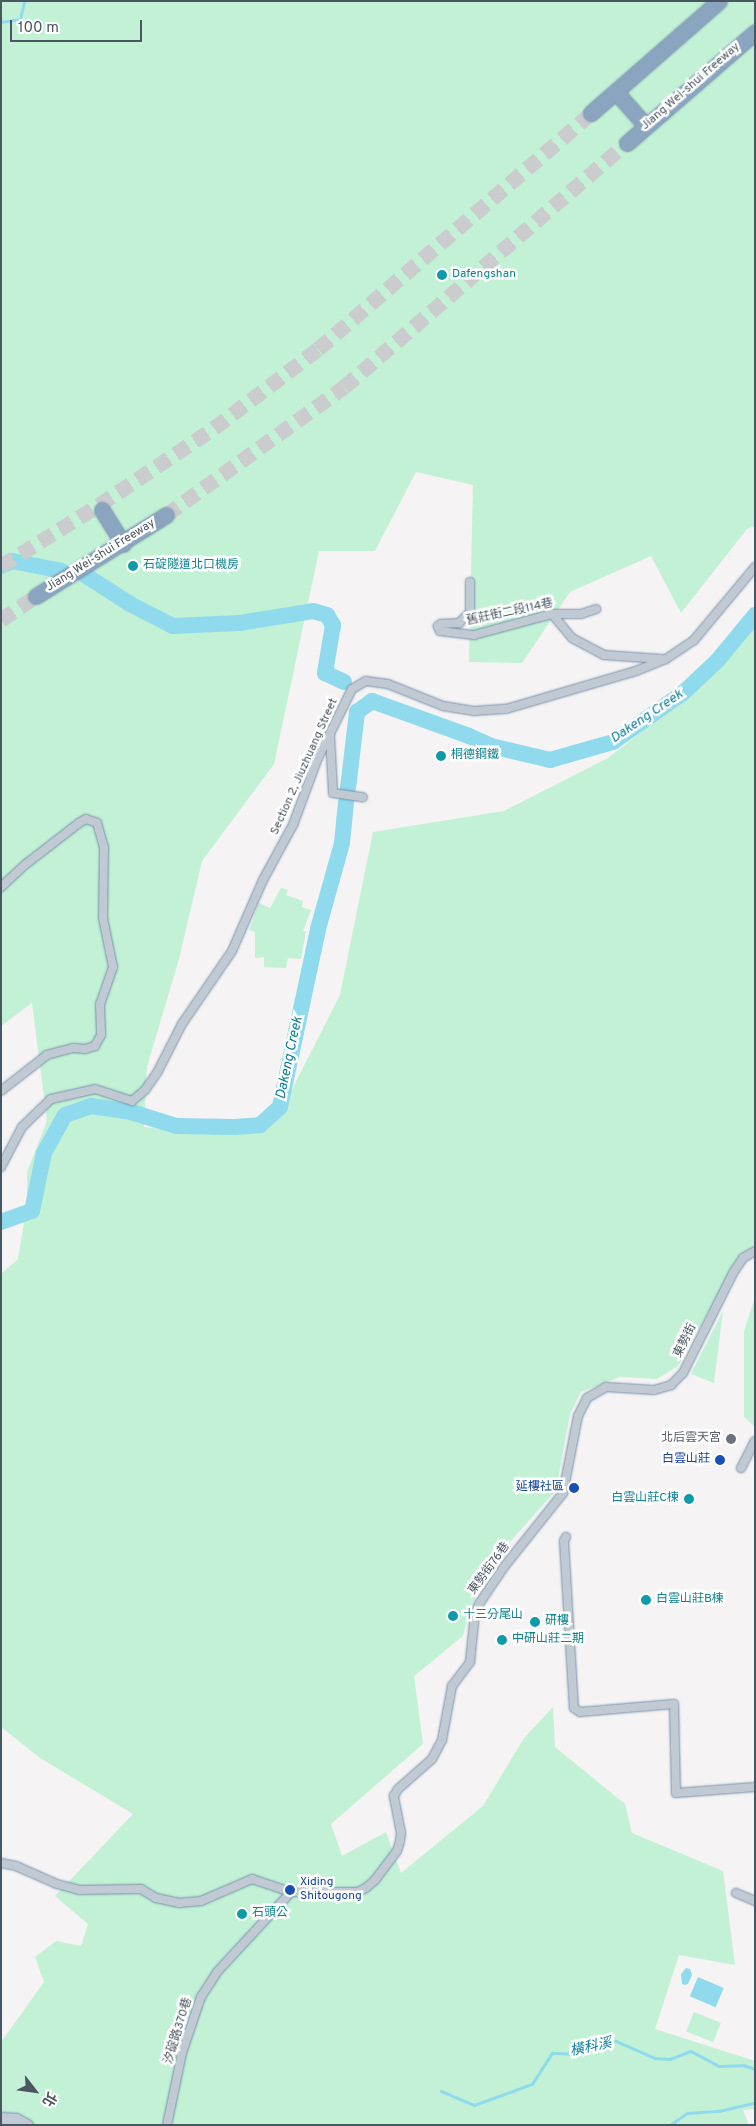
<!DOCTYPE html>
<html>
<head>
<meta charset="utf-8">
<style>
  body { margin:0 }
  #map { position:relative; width:756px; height:2126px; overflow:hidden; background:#f5f3f3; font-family:Overpass,"Noto Sans TC",sans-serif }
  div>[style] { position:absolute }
  .green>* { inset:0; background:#c3f1d5; transform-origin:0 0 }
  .water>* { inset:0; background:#90daee; transform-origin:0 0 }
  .stream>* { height:2.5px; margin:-1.25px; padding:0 1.25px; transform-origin:1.25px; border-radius:1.25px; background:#90daee }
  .river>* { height:16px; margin:-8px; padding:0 8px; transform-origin:8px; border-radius:8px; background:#90daee }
  .highway-tunnel>* { height:15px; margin-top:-7.5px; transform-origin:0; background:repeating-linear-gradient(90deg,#caccce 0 15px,transparent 0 23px) }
  .roads { filter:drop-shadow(0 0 1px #7690ad) drop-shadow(0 0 1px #7690ad) }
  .street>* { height:8px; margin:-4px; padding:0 4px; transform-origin:4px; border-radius:4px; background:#c1cad2 }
  .secondary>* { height:11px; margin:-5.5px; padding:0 5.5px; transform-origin:5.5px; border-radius:5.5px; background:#c1cbd6 }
  .highway>* { height:15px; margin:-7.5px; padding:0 7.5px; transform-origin:7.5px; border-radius:7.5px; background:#8ba5c1 }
  .dots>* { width:14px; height:14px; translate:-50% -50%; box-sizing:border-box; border:2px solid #fff; border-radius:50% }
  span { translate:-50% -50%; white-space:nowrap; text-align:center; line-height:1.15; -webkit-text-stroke:5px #fff; paint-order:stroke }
  .street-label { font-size:12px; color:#4a5661 }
  .culture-label { font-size:12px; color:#0d838f }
  .left { translate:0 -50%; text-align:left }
  .right { translate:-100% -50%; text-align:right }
  .worship-label { font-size:12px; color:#5b616d }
  .transit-label { font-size:12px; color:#164399 }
  .water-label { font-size:14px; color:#0c7c9b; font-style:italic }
  .frame { position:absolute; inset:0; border:2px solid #4a5661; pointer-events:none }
  .north { position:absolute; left:10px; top:2066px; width:50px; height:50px; -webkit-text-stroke:4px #fff; paint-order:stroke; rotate:120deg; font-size:14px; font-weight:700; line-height:20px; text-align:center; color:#4a5661 }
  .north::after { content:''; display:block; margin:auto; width:18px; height:22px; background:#4a5661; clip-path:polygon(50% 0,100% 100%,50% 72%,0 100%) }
  .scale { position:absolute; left:10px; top:20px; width:132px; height:22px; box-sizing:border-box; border:2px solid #4a5661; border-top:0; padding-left:6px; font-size:15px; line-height:18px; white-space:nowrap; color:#4a5661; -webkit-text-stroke:4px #fff; paint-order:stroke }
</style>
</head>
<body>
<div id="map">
  <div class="green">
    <i style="clip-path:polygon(1px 1px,755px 1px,755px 526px,747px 529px,681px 613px,651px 556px,570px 592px,522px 663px,469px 662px,473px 485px,416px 472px,375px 551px,319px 551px,274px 764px,202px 861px,179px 959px,147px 1067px,144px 1127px,231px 1134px,282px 1109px,340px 995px,373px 832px,504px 811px,608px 758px,668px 711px,755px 616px,755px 1243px,729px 1275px,678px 1366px,657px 1379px,620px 1377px,581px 1392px,570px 1414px,556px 1490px,503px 1550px,471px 1605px,463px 1636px,414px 1676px,423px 1744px,331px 1824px,342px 1856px,386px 1832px,401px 1873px,483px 1806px,524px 1738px,553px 1707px,555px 1747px,625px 1804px,632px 1833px,723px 1871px,735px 1965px,679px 1955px,655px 2029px,755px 2061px,755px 2109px,743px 2110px,749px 2125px,1px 2125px,1px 2042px,44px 1982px,35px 1957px,56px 1941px,81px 1946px,88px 1924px,55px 1896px,133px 1814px,40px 1758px,1px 1727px,1px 1274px,18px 1259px,27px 1206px,27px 1172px,47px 1121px,32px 1003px,1px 1026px)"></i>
    <i style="clip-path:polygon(281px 888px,288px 890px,286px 895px,303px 901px,302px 907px,311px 910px,303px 931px,306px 931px,301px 959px,288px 958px,286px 968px,264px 967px,264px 957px,255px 958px,255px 932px,249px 930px,259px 903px,270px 908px)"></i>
    <i style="clip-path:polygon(755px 1297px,755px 1421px,754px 1426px,744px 1417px,744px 1331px)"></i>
    <i style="clip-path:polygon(723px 1311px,714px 1383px,691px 1374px)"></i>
    <i style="left:694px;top:2012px;width:29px;height:21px;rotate:22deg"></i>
  </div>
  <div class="water">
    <i style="clip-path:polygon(686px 1968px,690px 1969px,692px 1975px,688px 1984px,685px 1985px,682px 1984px,681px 1974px)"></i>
    <i style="left:698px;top:1977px;width:28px;height:21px;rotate:23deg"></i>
  </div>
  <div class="stream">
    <i style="left:629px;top:1px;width:3px"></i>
    <i style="left:1px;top:22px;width:19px;rotate:-9deg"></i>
    <i style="left:20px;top:19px;width:18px;rotate:-77deg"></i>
    <i style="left:441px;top:2091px;width:36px;rotate:23deg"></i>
    <i style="left:474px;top:2105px;width:62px;rotate:-19.9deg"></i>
    <i style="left:532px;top:2084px;width:37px;rotate:-57deg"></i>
    <i style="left:552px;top:2053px;width:24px;rotate:2deg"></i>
    <i style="left:576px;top:2054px;width:42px;rotate:-18deg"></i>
    <i style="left:616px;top:2041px;width:43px;rotate:23.6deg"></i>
    <i style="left:655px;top:2058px;width:15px;rotate:4deg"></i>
    <i style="left:670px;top:2059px;width:22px;rotate:-21deg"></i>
    <i style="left:691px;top:2051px;width:32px;rotate:28deg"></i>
    <i style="left:719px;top:2066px;width:24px;rotate:-2deg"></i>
    <i style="left:743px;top:2065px;width:13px;rotate:18deg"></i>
    <i style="left:670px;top:2125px;width:21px;rotate:-35deg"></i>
    <i style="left:687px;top:2113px;width:32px;rotate:-4deg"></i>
    <i style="left:719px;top:2111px;width:37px;rotate:-13deg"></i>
  </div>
  <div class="river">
    <i style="left:1px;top:566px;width:12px;rotate:-24deg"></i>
    <i style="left:12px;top:561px;width:51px;rotate:11.3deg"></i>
    <i style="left:85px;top:575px;width:54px;rotate:32.8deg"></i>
    <i style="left:130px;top:604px;width:48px;rotate:27.1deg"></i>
    <i style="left:173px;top:626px;width:67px;rotate:-2.6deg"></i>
    <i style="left:240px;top:623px;width:74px;rotate:-9.3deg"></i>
    <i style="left:313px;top:611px;width:15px;rotate:16deg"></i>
    <i style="left:327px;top:615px;width:12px;rotate:59deg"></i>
    <i style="left:333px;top:625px;width:49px;rotate:99.5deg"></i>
    <i style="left:325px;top:673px;width:21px;rotate:25deg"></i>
    <i style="left:348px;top:788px;width:77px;rotate:-83.2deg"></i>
    <i style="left:357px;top:712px;width:19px;rotate:-36deg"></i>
    <i style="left:372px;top:701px;width:103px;rotate:19.8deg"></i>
    <i style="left:469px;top:736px;width:24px;rotate:24deg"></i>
    <i style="left:491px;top:746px;width:61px;rotate:13.3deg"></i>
    <i style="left:550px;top:760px;width:66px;rotate:-15.9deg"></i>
    <i style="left:613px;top:742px;width:85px;rotate:-35deg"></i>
    <i style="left:683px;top:693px;width:47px;rotate:-43.3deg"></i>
    <i style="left:717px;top:661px;width:60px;rotate:-50.4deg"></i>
    <i style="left:1px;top:1222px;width:33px;rotate:-20deg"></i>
    <i style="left:32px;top:1211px;width:59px;rotate:-78.3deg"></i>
    <i style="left:44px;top:1153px;width:43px;rotate:-61.1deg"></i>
    <i style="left:65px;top:1115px;width:28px;rotate:-19deg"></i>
    <i style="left:91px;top:1106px;width:40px;rotate:8.5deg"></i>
    <i style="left:131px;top:1112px;width:47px;rotate:17.3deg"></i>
    <i style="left:176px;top:1126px;width:58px;rotate:1deg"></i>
    <i style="left:234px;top:1127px;width:26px;rotate:-4deg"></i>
    <i style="left:260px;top:1125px;width:27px;rotate:-42deg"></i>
    <i style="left:280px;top:1107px;width:182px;rotate:-77.9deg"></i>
    <i style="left:318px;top:929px;width:89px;rotate:-74.4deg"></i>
    <i style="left:342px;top:843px;width:41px;rotate:-84.4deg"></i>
  </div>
  <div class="highway-tunnel">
    <i style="left:166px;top:515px;width:219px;rotate:-35.7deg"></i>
    <i style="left:344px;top:387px;width:374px;rotate:-40.8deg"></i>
    <i style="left:1px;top:566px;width:115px;rotate:-31.9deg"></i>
    <i style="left:99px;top:505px;width:138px;rotate:-33.8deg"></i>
    <i style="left:214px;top:428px;width:131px;rotate:-37.2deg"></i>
    <i style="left:318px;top:349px;width:361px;rotate:-40.8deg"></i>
    <i style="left:1px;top:620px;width:42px;rotate:-34.4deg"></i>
  </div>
  <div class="roads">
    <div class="street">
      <i style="left:470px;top:582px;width:30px;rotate:90deg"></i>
      <i style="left:470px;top:612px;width:16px;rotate:135deg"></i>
      <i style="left:459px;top:623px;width:18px;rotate:177deg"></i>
      <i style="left:441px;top:624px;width:4px;rotate:146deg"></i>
      <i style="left:438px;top:626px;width:5px;rotate:68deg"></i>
      <i style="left:440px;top:631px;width:34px;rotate:7deg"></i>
      <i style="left:474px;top:635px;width:81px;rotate:-15.1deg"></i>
      <i style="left:552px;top:614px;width:29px"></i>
      <i style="left:581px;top:614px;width:16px;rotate:-18deg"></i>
      <i style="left:552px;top:614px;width:31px;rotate:50deg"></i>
      <i style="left:572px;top:638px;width:36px;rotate:28deg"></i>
      <i style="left:604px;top:655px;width:57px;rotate:4deg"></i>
      <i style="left:330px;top:735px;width:58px;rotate:87deg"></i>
      <i style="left:333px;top:793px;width:30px;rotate:8deg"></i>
      <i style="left:1px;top:887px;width:34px;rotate:-43deg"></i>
      <i style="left:26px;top:864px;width:67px;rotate:-37.7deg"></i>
      <i style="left:79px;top:823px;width:8px;rotate:-30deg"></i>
      <i style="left:86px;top:819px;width:12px;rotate:20deg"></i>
      <i style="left:97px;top:823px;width:26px;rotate:74deg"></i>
      <i style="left:104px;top:848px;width:70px;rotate:90.8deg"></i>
      <i style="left:103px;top:918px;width:50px;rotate:78.5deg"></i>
      <i style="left:113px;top:967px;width:39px;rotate:109deg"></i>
      <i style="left:100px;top:1004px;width:31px;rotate:88deg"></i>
      <i style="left:101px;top:1035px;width:13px;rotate:119deg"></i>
      <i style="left:95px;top:1046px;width:10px;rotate:163deg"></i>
      <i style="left:85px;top:1049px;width:12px;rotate:-175deg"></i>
      <i style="left:73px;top:1048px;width:27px;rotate:165deg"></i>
      <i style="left:47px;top:1055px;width:58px;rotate:142deg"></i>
      <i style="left:1px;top:1167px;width:45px;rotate:-62.3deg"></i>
      <i style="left:22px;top:1127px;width:40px;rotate:-44deg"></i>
      <i style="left:51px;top:1099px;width:45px;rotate:-12.8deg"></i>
      <i style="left:95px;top:1089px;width:39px;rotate:18deg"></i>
      <i style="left:132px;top:1101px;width:17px;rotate:-40deg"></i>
      <i style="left:145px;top:1090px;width:21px;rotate:-55deg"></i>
      <i style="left:157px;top:1073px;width:55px;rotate:-63deg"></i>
      <i style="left:182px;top:1024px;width:88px;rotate:-55.6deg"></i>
      <i style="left:232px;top:951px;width:77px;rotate:-66.4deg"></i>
      <i style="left:263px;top:880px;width:63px;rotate:-61.4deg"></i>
      <i style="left:293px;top:825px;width:69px;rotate:-69.7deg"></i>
      <i style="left:317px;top:760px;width:79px;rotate:-63.8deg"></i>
      <i style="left:352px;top:689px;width:16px;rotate:-30deg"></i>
      <i style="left:366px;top:681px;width:22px;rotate:8deg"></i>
      <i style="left:388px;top:684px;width:59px;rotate:21.8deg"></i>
      <i style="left:443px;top:706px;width:31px;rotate:9deg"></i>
      <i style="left:474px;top:711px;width:32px;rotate:-4deg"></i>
      <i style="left:506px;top:709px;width:135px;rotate:-16.3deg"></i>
      <i style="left:636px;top:671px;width:32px;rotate:-22deg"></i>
      <i style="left:666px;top:659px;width:34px;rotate:-34deg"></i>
      <i style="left:694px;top:640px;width:95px;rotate:-50.1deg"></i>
      <i style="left:741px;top:1468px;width:30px;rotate:-63deg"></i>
      <i style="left:566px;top:1537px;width:4px;rotate:117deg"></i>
      <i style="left:564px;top:1541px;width:167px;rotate:86.6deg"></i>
      <i style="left:574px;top:1708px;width:7px;rotate:34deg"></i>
      <i style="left:580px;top:1712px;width:94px;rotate:-4.9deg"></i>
      <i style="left:674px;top:1704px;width:89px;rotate:88.7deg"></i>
      <i style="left:676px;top:1793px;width:79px;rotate:-4.3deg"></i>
      <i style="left:1px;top:1863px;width:15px;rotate:11deg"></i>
      <i style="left:16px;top:1866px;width:45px;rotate:23.7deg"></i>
      <i style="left:57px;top:1884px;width:23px;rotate:15deg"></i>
      <i style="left:79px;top:1890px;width:62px;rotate:-0.9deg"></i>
      <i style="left:141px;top:1889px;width:17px;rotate:31deg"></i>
      <i style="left:156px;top:1898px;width:24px;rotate:12deg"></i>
      <i style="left:179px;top:1903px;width:22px;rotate:-5deg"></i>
      <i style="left:201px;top:1901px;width:56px;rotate:-23.3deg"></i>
      <i style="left:252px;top:1879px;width:41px;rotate:18.4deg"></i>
      <i style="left:291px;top:1892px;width:67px"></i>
      <i style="left:358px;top:1892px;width:10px;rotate:-29deg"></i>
      <i style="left:367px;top:1887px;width:11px;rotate:-41deg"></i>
      <i style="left:375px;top:1880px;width:36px;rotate:-53deg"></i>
      <i style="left:397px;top:1851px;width:10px;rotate:-73deg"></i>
      <i style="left:400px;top:1841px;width:8px;rotate:-83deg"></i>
      <i style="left:401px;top:1833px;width:38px;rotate:-101deg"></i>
      <i style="left:394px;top:1796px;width:8px;rotate:-60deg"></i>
      <i style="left:398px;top:1789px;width:45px;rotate:-41.4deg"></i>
      <i style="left:432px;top:1759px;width:21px;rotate:-62deg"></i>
      <i style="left:442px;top:1740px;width:55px;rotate:-79.5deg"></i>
      <i style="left:452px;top:1686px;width:30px;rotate:-53deg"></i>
      <i style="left:470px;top:1662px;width:49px;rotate:-84.2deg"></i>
      <i style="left:475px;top:1613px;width:10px;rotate:-66deg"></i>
      <i style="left:479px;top:1604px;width:45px;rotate:-56deg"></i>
      <i style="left:504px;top:1567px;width:95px;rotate:-51.4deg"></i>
      <i style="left:563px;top:1493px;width:78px;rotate:-79deg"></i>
      <i style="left:578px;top:1416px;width:20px;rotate:-63deg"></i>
      <i style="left:587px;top:1398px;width:22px;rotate:-30deg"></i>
      <i style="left:606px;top:1387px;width:48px;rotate:3.6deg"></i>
      <i style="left:654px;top:1390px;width:18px;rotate:-16deg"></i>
      <i style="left:671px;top:1385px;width:17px;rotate:-45deg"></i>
      <i style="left:683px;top:1373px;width:112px;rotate:-63.4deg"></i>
      <i style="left:733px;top:1273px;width:18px;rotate:-56deg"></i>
      <i style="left:743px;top:1258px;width:14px;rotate:-30deg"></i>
      <i style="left:736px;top:1893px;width:21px;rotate:23deg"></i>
      <i style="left:167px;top:2125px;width:74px;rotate:-78.2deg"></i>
      <i style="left:182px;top:2053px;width:59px;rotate:-71.3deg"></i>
      <i style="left:201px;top:1997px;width:30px;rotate:-57deg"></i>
      <i style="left:217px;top:1972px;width:109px;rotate:-47.2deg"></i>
    </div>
    <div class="secondary">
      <i style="left:1px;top:2118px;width:15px;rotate:4deg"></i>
      <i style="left:16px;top:2119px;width:13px;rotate:29deg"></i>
    </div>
    <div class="highway">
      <i style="left:616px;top:92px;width:45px;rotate:48.6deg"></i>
      <i style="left:591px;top:113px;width:170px;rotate:-41.2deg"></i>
      <i style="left:627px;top:143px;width:169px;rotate:-40.9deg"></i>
      <i style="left:102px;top:510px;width:40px;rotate:58deg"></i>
      <i style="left:36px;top:596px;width:153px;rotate:-31.9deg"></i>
    </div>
  </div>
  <div class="dots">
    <i style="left:442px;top:275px;background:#0f9aa8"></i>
    <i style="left:133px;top:566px;background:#0f9aa8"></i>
    <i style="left:441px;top:756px;background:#0f9aa8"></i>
    <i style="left:731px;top:1439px;background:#6b7280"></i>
    <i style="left:720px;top:1460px;background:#1a4fb4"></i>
    <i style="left:574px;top:1488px;background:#1a4fb4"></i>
    <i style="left:689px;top:1499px;background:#0f9aa8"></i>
    <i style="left:646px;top:1600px;background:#0f9aa8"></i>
    <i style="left:453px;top:1616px;background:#0f9aa8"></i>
    <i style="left:535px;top:1622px;background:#0f9aa8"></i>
    <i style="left:502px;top:1640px;background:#0f9aa8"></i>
    <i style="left:290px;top:1890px;background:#1a4fb4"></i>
    <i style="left:242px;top:1914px;background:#0f9aa8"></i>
  </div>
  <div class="street-label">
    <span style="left:691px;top:87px;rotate:-41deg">Jiang Wei-shui Freeway</span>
    <span style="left:101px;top:556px;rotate:-32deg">Jiang Wei-shui Freeway</span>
    <span style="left:510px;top:613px;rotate:-12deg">舊莊街二段114巷</span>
    <span style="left:305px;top:767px;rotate:-66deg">Section 2, Jiuzhuang Street</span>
    <span style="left:686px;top:1341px;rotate:-64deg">東勢街</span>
    <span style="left:490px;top:1569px;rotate:-54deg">東勢街76巷</span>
    <span style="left:179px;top:2031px;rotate:-73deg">汐碇路370巷</span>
  </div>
  <div class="culture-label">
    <span class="left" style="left:452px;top:275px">Dafengshan</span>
    <span class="left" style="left:143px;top:566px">石碇隧道北口機房</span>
    <span class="left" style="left:451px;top:756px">桐德鋼鐵</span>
    <span class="right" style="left:679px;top:1499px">白雲山莊C棟</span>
    <span class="left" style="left:656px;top:1600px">白雲山莊B棟</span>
    <span class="left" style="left:463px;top:1616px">十三分尾山</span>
    <span class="left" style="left:545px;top:1622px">研樓</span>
    <span class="left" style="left:512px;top:1640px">中研山莊二期</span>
    <span class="left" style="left:252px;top:1914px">石頭公</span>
  </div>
  <div class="worship-label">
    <span class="right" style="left:721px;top:1439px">北后雲天宮</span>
  </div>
  <div class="transit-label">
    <span class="right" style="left:710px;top:1460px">白雲山莊</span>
    <span class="right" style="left:564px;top:1488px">延樓社區</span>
    <span class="left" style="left:300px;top:1890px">Xiding<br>Shitougong</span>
  </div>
  <div class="water-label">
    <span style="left:647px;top:717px;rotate:-34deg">Dakeng Creek</span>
    <span style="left:290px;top:1058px;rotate:-78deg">Dakeng Creek</span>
    <span style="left:591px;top:2048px;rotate:-12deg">橫科溪</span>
  </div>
  <div class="frame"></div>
  <div class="north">北</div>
  <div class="scale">100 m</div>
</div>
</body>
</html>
